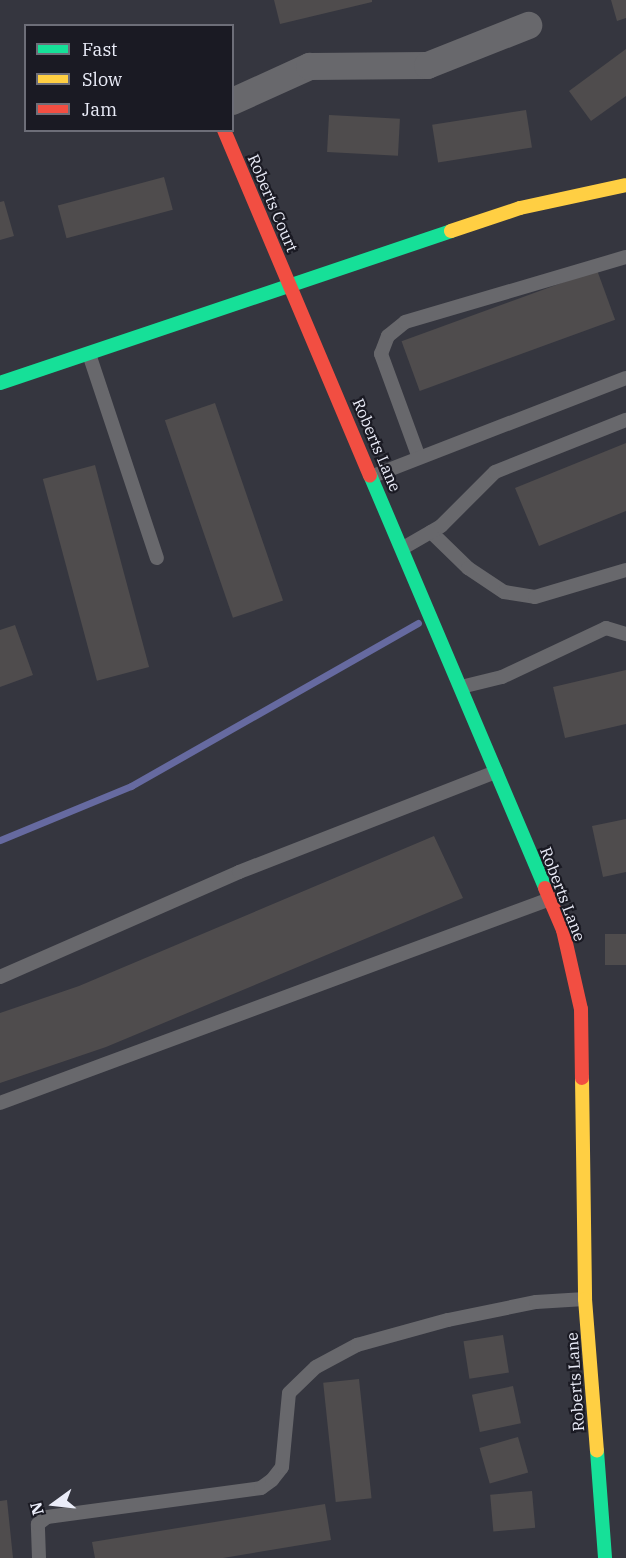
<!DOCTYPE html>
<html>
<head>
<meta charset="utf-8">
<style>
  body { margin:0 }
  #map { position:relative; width:626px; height:1558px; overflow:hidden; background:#35363f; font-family:"IBM Plex Serif",serif }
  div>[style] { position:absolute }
  .stream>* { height:7px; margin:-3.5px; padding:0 3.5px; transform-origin:3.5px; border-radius:3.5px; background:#666aa0 }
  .building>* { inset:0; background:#4f4c4d; transform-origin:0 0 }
  .lane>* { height:14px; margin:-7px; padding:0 7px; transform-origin:7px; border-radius:7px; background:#68686c }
  .street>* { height:27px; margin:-13.5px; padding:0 13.5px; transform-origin:13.5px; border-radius:13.5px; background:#68686c }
  .fast>* { height:14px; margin:-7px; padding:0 7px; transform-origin:7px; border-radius:7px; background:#16e098 }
  .slow>* { height:14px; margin:-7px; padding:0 7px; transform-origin:7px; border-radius:7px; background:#ffcf43 }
  .jam>* { height:14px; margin:-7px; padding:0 7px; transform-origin:7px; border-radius:7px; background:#f24e42 }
  span { translate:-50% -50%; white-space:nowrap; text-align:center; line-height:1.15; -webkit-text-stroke:4.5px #1a1a23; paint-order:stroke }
  .street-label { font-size:16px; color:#eaecf8 }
  .legend { position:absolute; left:24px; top:24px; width:210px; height:108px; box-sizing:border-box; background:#1a1a23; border:2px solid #6d6e78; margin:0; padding:8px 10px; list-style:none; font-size:18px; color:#eaecf8 }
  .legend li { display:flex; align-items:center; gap:12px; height:30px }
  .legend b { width:30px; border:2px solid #6d6e78 }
  .north { position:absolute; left:24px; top:1474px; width:60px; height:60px; -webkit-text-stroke:4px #1a1a23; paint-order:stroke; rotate:255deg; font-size:16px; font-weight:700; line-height:24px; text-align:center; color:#eaecf8 }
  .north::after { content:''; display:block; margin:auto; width:21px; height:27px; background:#eaecf8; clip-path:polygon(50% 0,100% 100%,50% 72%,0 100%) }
</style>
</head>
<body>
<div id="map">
  <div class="stream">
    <i style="left:0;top:840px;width:142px;rotate:-22.4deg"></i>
    <i style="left:131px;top:786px;width:330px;rotate:-29.6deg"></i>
  </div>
  <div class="building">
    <i style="clip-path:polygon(274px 0,372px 0,372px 2px,280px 24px)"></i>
    <i style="clip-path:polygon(611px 0,626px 0,626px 18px,617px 21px)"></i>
    <i style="clip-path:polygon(626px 49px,626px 96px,591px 121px,569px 91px)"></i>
    <i style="left:526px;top:110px;width:38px;height:95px;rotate:81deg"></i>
    <i style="left:329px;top:115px;width:71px;height:37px;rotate:3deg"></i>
    <i style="left:164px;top:177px;width:34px;height:110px;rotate:75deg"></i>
    <i style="clip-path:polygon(4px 201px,14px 236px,0 240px,0 202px)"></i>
    <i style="left:597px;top:270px;width:53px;height:208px;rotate:70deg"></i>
    <i style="left:215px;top:403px;width:209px;height:53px;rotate:71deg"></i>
    <i style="clip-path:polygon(626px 443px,626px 511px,539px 546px,515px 488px)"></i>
    <i style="left:95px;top:465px;width:209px;height:54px;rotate:75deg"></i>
    <i style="clip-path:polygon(15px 625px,33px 675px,0 687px,0 630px)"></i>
    <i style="clip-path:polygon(626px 670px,626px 724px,565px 738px,553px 687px)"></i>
    <i style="clip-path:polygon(626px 819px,626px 872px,603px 877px,592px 826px)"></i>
    <i style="clip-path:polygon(434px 836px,463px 898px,106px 1047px,0 1083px,0 1013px,79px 986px)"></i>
    <i style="left:605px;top:934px;width:21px;height:31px"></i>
    <i style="left:503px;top:1335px;width:38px;height:40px;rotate:81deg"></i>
    <i style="left:359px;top:1379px;width:120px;height:36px;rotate:84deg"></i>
    <i style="left:513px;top:1386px;width:38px;height:42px;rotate:78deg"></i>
    <i style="left:518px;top:1437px;width:37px;height:40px;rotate:74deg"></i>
    <i style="left:532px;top:1491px;width:37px;height:42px;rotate:85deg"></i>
    <i style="clip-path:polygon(7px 1500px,13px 1558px,0 1558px,0 1501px)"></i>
    <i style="clip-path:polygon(325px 1504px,331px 1540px,223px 1558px,95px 1558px,92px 1542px)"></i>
  </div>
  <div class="lane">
    <i style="left:89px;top:354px;width:215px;rotate:71.6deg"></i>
    <i style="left:418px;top:455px;width:108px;rotate:-110.1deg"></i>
    <i style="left:381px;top:354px;width:19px;rotate:-69deg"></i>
    <i style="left:388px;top:336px;width:22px;rotate:-39deg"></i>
    <i style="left:405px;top:322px;width:230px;rotate:-16.4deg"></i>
    <i style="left:373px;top:476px;width:271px;rotate:-21.2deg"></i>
    <i style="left:431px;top:532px;width:52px;rotate:44.2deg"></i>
    <i style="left:468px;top:568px;width:43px;rotate:33.7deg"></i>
    <i style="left:504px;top:592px;width:31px;rotate:9deg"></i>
    <i style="left:535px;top:597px;width:95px;rotate:-16.5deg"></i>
    <i style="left:403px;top:548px;width:44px;rotate:-30.1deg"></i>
    <i style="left:441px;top:526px;width:76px;rotate:-45deg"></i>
    <i style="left:495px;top:472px;width:141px;rotate:-21.7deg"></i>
    <i style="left:461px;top:687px;width:42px;rotate:-13.7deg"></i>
    <i style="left:502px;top:677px;width:115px;rotate:-25.2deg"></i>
    <i style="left:606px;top:628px;width:21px;rotate:17deg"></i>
    <i style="left:0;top:977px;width:261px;rotate:-23.7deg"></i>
    <i style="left:239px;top:872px;width:276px;rotate:-21.3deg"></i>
    <i style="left:0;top:1103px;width:587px;rotate:-20.35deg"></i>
    <i style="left:39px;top:1558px;width:34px;rotate:-92deg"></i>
    <i style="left:38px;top:1524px;width:11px;rotate:-38deg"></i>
    <i style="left:47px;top:1517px;width:216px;rotate:-7.7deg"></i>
    <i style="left:261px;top:1488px;width:14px;rotate:-36deg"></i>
    <i style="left:272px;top:1480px;width:16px;rotate:-52deg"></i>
    <i style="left:282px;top:1467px;width:74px;rotate:-84.6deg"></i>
    <i style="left:289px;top:1393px;width:37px;rotate:-44deg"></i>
    <i style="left:316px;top:1367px;width:47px;rotate:-28.2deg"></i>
    <i style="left:357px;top:1345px;width:94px;rotate:-15.4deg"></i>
    <i style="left:448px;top:1320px;width:90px;rotate:-11.6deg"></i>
    <i style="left:536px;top:1302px;width:49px;rotate:-3.5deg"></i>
  </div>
  <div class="street">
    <i style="left:232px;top:101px;width:85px;rotate:-24.4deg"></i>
    <i style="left:309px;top:66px;width:118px;rotate:-0.5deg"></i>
    <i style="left:427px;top:65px;width:109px;rotate:-21.6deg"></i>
  </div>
  <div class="fast">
    <i style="left:0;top:383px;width:476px;rotate:-18.6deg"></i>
    <i style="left:370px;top:475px;width:449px;rotate:67deg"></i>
    <i style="left:597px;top:1451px;width:107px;rotate:85.7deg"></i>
  </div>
  <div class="slow">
    <i style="left:451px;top:231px;width:73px;rotate:-18.4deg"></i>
    <i style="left:520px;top:208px;width:108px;rotate:-12.2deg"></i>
    <i style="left:582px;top:1078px;width:221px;rotate:89.2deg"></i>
    <i style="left:585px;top:1299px;width:152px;rotate:85.5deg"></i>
  </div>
  <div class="jam">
    <i style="left:224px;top:130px;width:375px;rotate:67.1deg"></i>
    <i style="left:545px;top:888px;width:46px;rotate:66.8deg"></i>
    <i style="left:563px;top:930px;width:81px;rotate:77.2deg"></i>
    <i style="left:581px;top:1009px;width:69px;rotate:89.2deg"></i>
  </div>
  <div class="street-label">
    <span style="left:273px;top:203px;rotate:67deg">Roberts Court</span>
    <span style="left:377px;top:445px;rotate:67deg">Roberts Lane</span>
    <span style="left:563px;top:894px;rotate:69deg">Roberts Lane</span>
    <span style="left:575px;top:1382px;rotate:-94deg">Roberts Lane</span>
  </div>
  <ul class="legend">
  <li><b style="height:8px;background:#16e098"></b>Fast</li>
  <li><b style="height:8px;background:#ffcf43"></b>Slow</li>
  <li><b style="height:8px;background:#f24e42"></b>Jam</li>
  </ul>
  <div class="north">N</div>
</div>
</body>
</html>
